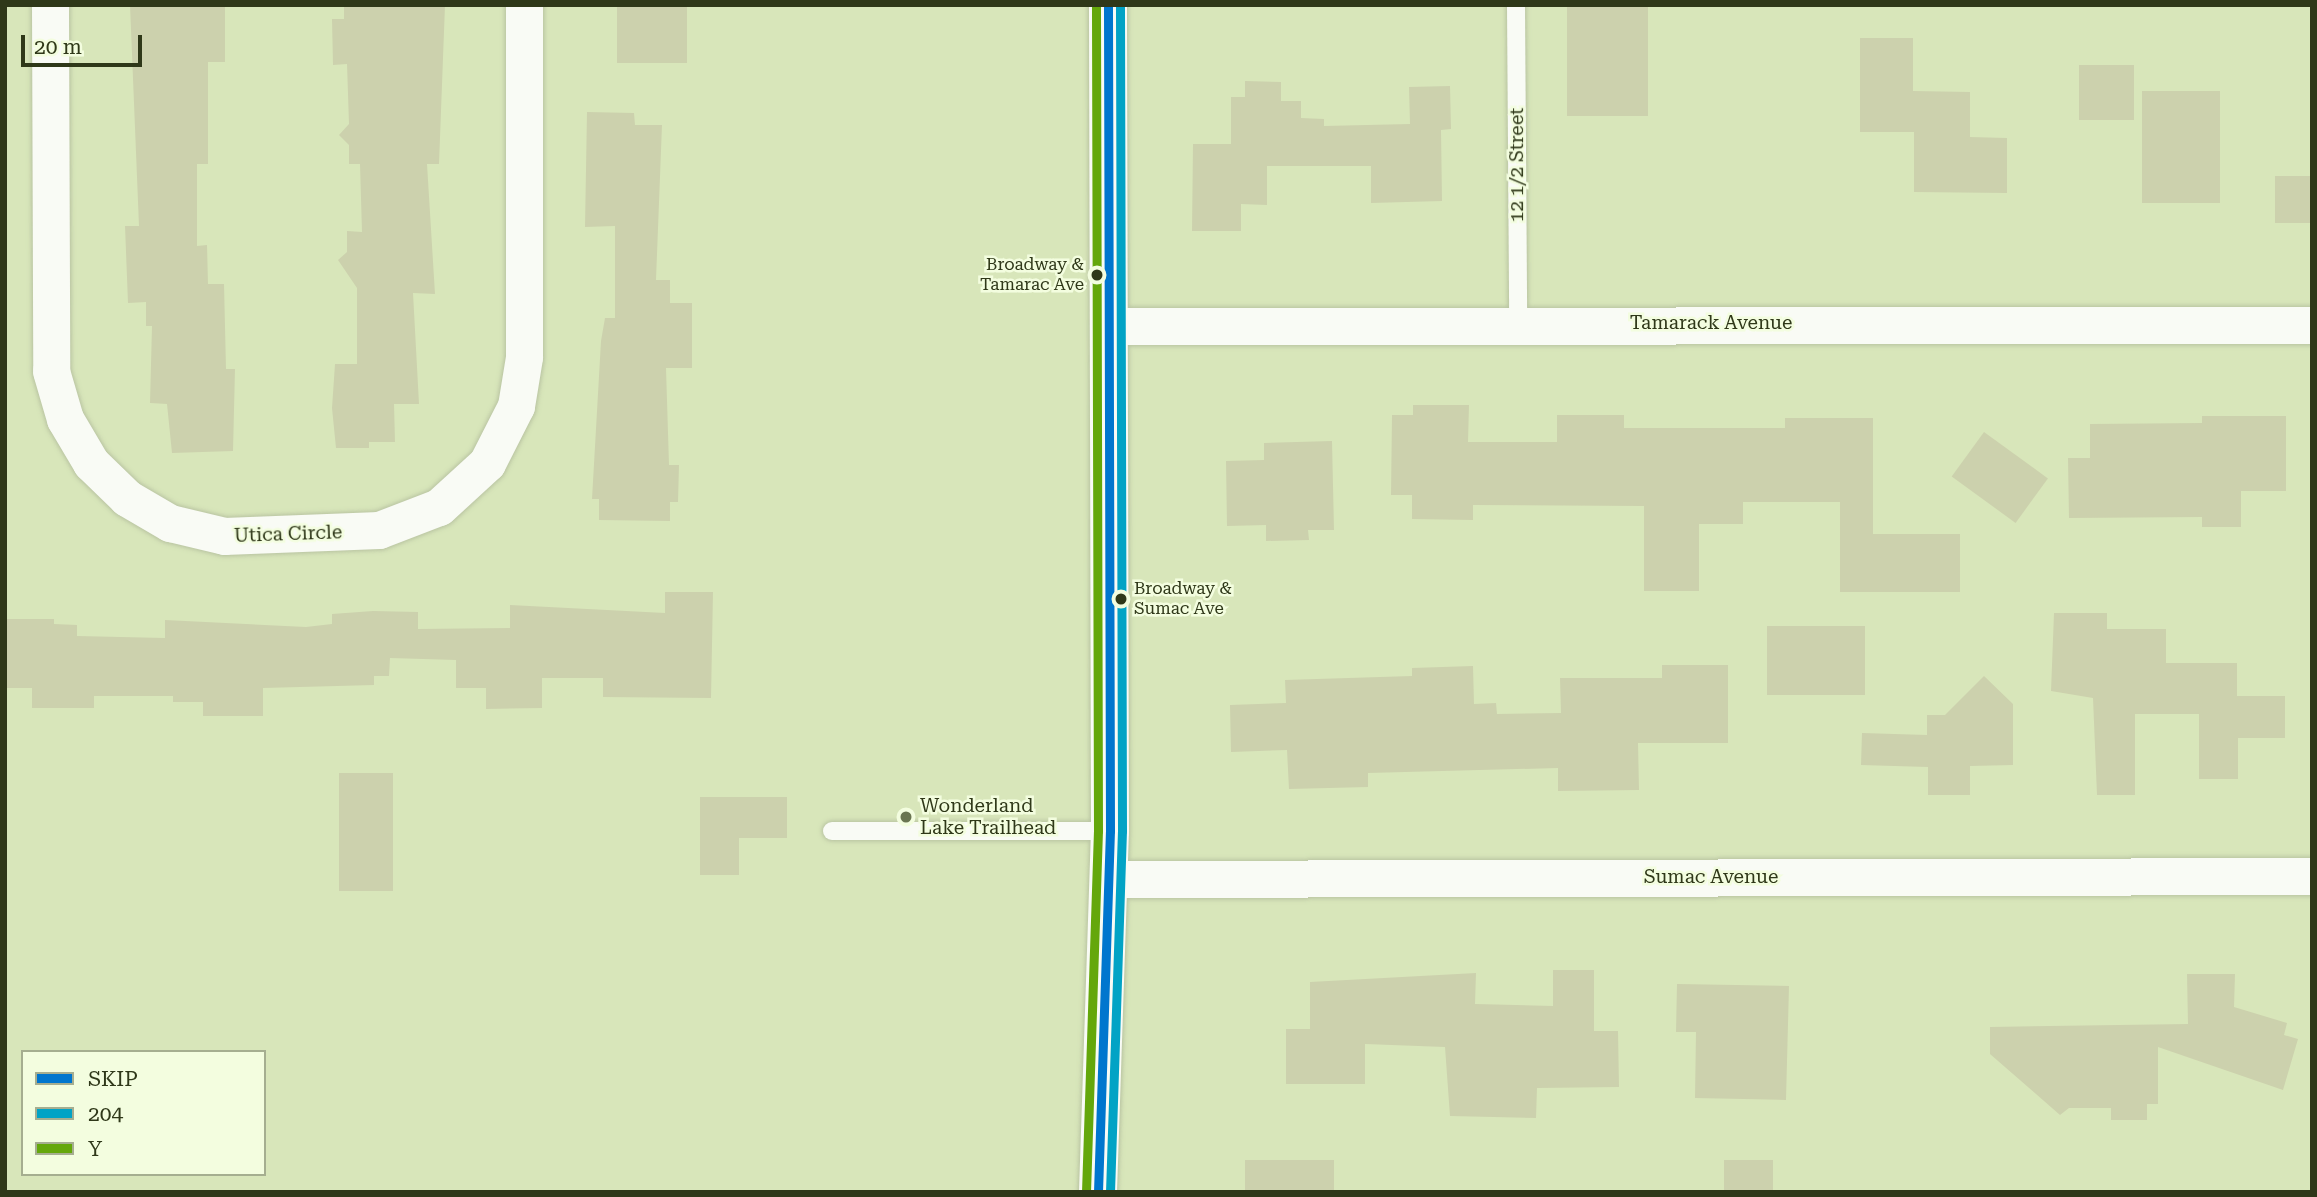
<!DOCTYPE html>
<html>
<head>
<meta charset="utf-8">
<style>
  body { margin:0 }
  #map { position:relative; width:2317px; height:1197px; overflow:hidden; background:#d8e6ba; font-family:"Roboto Serif",serif }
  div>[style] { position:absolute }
  .building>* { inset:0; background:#ccd1ad; transform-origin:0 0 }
  .roads { filter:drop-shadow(0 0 2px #b9c4a2) drop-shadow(0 0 2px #b9c4a2) }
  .service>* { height:18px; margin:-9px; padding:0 9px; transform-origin:9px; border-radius:9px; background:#f9fbf5 }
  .minor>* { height:37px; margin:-18.5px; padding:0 18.5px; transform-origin:18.5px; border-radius:18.5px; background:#f9fbf5 }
  .primary>* { height:38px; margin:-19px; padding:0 19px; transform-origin:19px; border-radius:19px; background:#f9fbf5 }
  .bus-1>* { height:9px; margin:-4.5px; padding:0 4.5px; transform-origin:4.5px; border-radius:4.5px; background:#0076ce }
  .bus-2>* { height:9px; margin:-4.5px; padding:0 4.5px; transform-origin:4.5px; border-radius:4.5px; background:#02a3c5 }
  .bus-3>* { height:9px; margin:-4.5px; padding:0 4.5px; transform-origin:4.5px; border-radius:4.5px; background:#64a70b }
  .dots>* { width:19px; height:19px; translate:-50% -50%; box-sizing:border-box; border:4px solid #f3fddf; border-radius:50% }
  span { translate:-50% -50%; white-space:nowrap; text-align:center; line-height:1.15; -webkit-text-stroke:5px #f3fddf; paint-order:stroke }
  .bus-label { font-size:17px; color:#2f3819 }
  .right { translate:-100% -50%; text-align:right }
  .left { translate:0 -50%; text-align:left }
  .street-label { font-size:19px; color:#2f3819 }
  .poi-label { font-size:19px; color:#2f3819 }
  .frame { position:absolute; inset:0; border:7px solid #2f3819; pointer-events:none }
  .legend { position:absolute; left:21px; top:1050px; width:245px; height:126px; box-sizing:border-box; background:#f3fddf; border:2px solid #a5ae90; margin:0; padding:9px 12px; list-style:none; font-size:21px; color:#2f3819 }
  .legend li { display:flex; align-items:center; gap:14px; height:35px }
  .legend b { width:35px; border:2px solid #a5ae90 }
  .scale { position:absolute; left:21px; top:35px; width:121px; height:32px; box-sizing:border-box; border:4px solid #2f3819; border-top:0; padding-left:9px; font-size:21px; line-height:24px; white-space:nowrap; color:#2f3819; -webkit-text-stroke:5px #f3fddf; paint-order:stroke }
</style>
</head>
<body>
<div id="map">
  <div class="building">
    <i style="clip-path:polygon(130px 5px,225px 5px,225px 62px,208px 62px,208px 164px,197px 164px,197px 246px,207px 245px,208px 284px,224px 284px,226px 369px,235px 369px,233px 451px,172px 453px,167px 404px,150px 403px,152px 326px,146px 326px,146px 302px,128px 303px,125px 226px,139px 226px)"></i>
    <i style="clip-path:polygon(344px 5px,445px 5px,439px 164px,427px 164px,435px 294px,413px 293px,419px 404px,394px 404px,395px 442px,369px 442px,369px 448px,336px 448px,332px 408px,335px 364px,357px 364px,357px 288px,338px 260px,347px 252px,347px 231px,362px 232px,360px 164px,349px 164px,349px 145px,339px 135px,349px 124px,347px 64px,333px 65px,332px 19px,344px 19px)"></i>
    <i style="left:617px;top:5px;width:70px;height:58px"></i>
    <i style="left:1567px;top:5px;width:81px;height:111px"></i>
    <i style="clip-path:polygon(1860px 38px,1913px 38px,1913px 91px,1970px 92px,1970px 137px,2007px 138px,2007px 193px,1914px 192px,1914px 132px,1860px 132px)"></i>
    <i style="left:2079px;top:65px;width:55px;height:55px"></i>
    <i style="clip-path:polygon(1245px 81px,1281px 82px,1281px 101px,1301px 101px,1301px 118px,1324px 119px,1324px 126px,1410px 124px,1409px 87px,1450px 86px,1451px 129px,1441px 130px,1442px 201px,1371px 203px,1371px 166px,1267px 166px,1267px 205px,1241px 204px,1241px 231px,1192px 231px,1193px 144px,1231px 144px,1231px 97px,1245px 97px)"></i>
    <i style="left:2142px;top:91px;width:78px;height:112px"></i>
    <i style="clip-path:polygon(587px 112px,634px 113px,635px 125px,662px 125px,656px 280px,670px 280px,670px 303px,692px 303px,692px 368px,666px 368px,669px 465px,679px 465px,678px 502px,670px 502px,670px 521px,599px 520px,599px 499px,592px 499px,601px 341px,605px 318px,615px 318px,615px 226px,585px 227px)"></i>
    <i style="left:2275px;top:176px;width:37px;height:47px"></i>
    <i style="clip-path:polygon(1413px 405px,1469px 405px,1468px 442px,1557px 442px,1557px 415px,1624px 415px,1624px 428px,1785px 428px,1785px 418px,1873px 418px,1873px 534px,1960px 534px,1960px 592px,1840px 592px,1840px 502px,1743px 502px,1743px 524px,1699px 524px,1699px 591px,1644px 591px,1644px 506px,1473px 505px,1473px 520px,1412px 519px,1412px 495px,1391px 495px,1392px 415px,1413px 415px)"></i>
    <i style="clip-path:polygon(2202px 416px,2286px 416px,2286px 491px,2241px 491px,2241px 527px,2202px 527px,2202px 517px,2069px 518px,2068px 458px,2090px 458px,2090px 424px,2202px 423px)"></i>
    <i style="left:1984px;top:432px;width:79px;height:55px;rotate:36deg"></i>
    <i style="clip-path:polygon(1332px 441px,1334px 530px,1308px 530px,1309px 540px,1266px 541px,1266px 525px,1227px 526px,1226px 461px,1264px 460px,1264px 443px)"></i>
    <i style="clip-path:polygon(665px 592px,713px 592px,711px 698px,603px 697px,603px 678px,542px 678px,542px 708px,486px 709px,486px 688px,456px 688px,456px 660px,390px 658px,389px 676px,374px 676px,374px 685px,263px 688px,263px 716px,203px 716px,203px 702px,173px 702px,173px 696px,94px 696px,94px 708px,32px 708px,32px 688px,7px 688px,5px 619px,54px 619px,54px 624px,77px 625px,77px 636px,165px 638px,165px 620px,306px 627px,332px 624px,332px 614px,373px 611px,418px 612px,418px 629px,510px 628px,510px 605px,665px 613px)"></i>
    <i style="clip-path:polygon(2054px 613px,2107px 613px,2107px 629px,2166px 629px,2166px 663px,2237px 663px,2237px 696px,2285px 696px,2285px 738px,2238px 738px,2238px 779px,2199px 779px,2199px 714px,2135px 714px,2135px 795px,2097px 795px,2093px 698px,2051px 691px)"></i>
    <i style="left:1767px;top:626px;width:98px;height:69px"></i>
    <i style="clip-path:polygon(1662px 665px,1728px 665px,1728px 743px,1638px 743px,1639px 790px,1558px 791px,1558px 768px,1368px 773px,1368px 787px,1289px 789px,1287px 750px,1231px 752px,1230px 705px,1286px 703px,1285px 680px,1412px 676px,1412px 668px,1473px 666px,1474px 704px,1496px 703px,1497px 714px,1561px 713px,1560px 678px,1662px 678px)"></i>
    <i style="clip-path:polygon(1984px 676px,2013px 704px,2013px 765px,1970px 766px,1970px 795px,1928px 795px,1928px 767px,1861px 765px,1862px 733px,1927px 735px,1927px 715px,1945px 715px)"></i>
    <i style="left:339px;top:773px;width:54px;height:118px"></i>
    <i style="clip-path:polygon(700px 797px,787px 797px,787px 838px,739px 838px,739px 875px,700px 875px)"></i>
    <i style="clip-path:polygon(1553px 970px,1594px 970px,1594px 1031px,1618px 1031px,1619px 1087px,1537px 1088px,1536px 1118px,1450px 1116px,1445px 1047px,1365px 1044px,1365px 1084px,1286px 1084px,1286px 1029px,1310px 1029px,1310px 982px,1476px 973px,1475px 1004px,1553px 1006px)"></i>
    <i style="clip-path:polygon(2187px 974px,2235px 974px,2234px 1007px,2287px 1023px,2284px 1035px,2298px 1039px,2283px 1090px,2158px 1047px,2158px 1104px,2147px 1104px,2147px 1120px,2111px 1120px,2111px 1108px,2069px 1108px,2060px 1115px,1990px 1054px,1990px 1027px,2188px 1024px)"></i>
    <i style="clip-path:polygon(1677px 984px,1789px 986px,1786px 1100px,1695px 1098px,1696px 1032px,1676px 1032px)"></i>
    <i style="left:1245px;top:1160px;width:89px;height:32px"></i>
    <i style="left:1724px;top:1160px;width:49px;height:32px"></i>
  </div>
  <div class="roads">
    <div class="service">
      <i style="left:1516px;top:5px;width:319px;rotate:89.6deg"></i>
      <i style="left:832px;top:831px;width:278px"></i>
    </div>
    <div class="minor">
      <i style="left:50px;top:5px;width:366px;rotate:89.8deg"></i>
      <i style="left:51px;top:371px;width:50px;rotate:73.7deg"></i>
      <i style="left:65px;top:419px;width:51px;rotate:59.4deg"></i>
      <i style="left:91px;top:463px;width:50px;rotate:44.2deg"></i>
      <i style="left:127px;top:498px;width:50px;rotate:30.2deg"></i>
      <i style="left:170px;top:523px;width:56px;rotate:13.5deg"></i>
      <i style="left:224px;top:536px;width:155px;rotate:-2.2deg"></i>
      <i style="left:379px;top:530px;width:64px;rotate:-21deg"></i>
      <i style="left:439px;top:507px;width:65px;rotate:-42.5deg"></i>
      <i style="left:487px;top:463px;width:64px;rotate:-63deg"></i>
      <i style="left:516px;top:406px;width:50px;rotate:-80.7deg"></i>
      <i style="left:524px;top:357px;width:352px;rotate:-90deg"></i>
      <i style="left:1110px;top:326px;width:1202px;rotate:-0.05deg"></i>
      <i style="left:1109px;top:879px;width:1203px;rotate:-0.14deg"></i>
    </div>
    <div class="primary">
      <i style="left:1098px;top:1192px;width:361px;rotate:-88.1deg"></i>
      <i style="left:1110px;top:831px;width:826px;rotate:-90.14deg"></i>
    </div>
  </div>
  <div class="bus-1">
    <i style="left:1098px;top:1192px;width:361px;rotate:-88.1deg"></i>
    <i style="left:1110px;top:831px;width:826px;rotate:-90.14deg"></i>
  </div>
  <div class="bus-2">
    <i style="left:1110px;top:1192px;width:361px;rotate:-88.1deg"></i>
    <i style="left:1122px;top:831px;width:826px;rotate:-90.14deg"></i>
  </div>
  <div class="bus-3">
    <i style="left:1086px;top:1192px;width:361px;rotate:-88.1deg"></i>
    <i style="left:1098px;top:831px;width:826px;rotate:-90.14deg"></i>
  </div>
  <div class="dots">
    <i style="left:1097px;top:275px;background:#2f3819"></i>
    <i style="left:1121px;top:599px;background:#2f3819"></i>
    <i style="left:906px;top:817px;background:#6a7551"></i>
  </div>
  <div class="bus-label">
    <span class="right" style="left:1084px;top:275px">Broadway &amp;<br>Tamarac Ave</span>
    <span class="left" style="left:1134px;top:599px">Broadway &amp;<br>Sumac Ave</span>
  </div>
  <div class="street-label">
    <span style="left:1517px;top:165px;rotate:-90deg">12 1/2 Street</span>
    <span style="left:1711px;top:323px">Tamarack Avenue</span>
    <span style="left:288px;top:534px;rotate:-2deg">Utica Circle</span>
    <span style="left:1711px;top:877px">Sumac Avenue</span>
  </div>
  <div class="poi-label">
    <span class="left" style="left:920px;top:817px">Wonderland<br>Lake Trailhead</span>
  </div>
  <div class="frame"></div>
  <ul class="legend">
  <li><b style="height:9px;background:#0076ce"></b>SKIP</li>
  <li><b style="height:9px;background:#02a3c5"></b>204</li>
  <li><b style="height:9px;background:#64a70b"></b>Y</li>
  </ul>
  <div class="scale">20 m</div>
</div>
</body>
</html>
